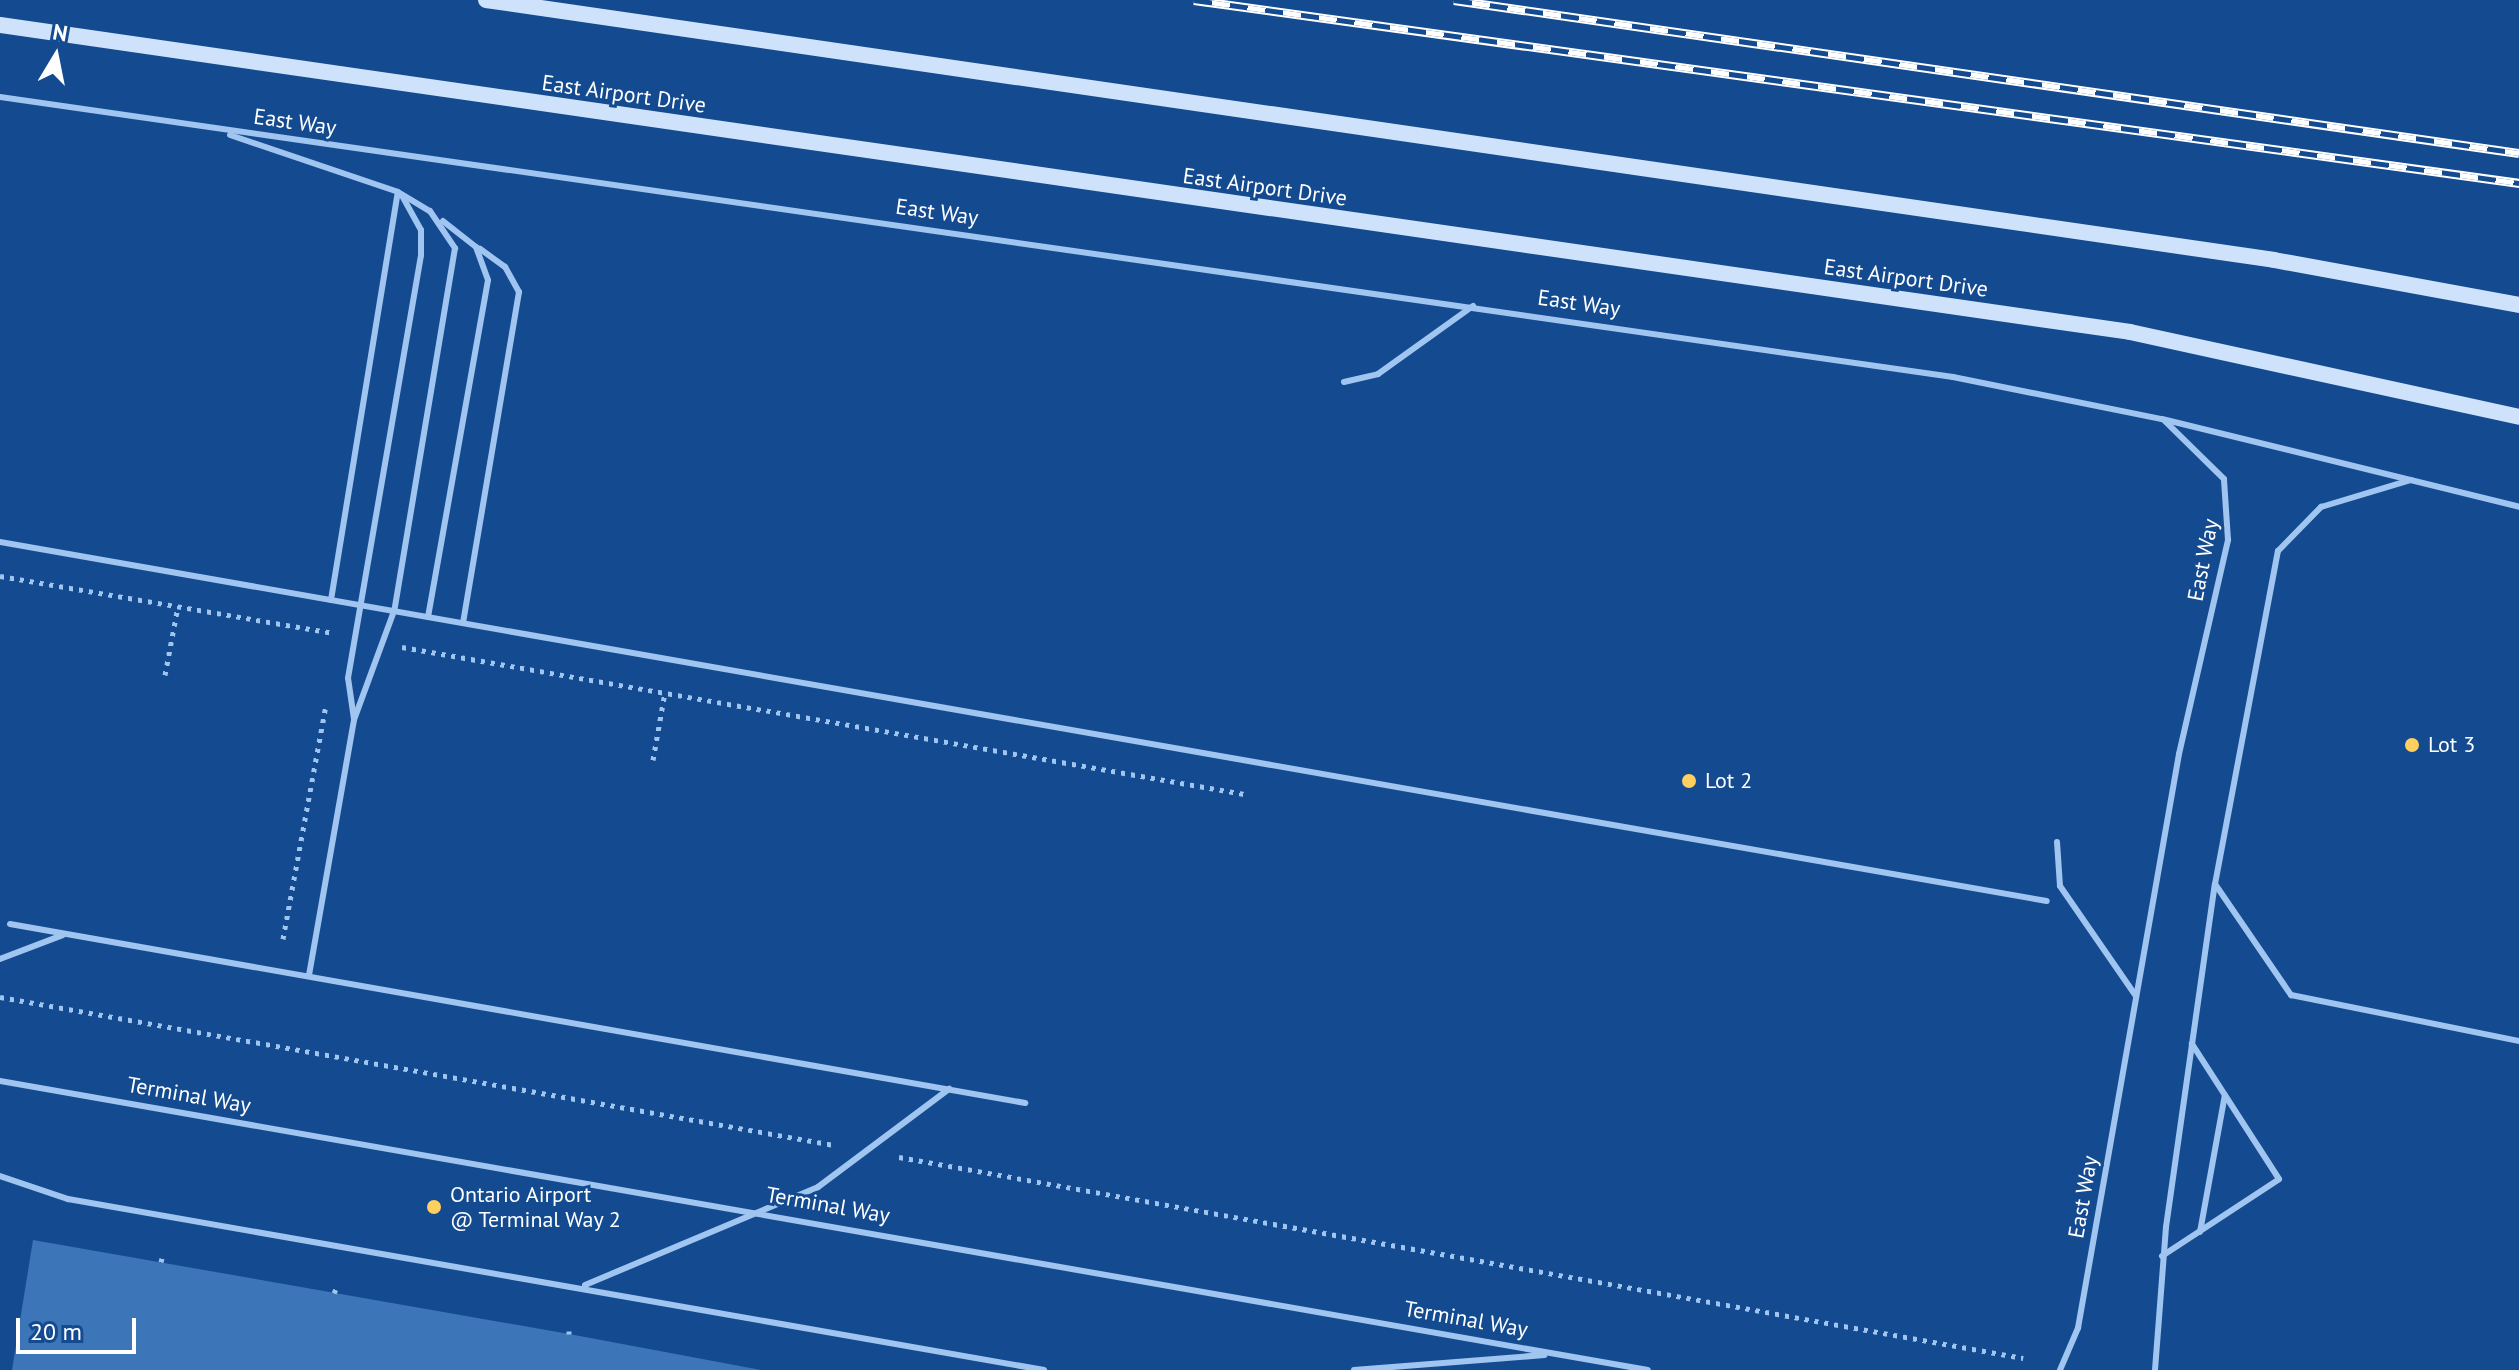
<!DOCTYPE html>
<html>
<head>
<meta charset="utf-8">
<style>
  body { margin:0 }
  #map { position:relative; width:2519px; height:1370px; overflow:hidden; background:#144b90; font-family:"PT Sans",sans-serif }
  div>[style] { position:absolute }
  .building>* { inset:0; background:#3d75b9 }
  .path>* { height:5px; margin-top:-2.5px; transform-origin:0; background:repeating-linear-gradient(90deg,#a0c5f1 0 4px,transparent 0 10px) }
  .lane>* { height:6px; margin:-3px; padding:0 3px; transform-origin:3px; border-radius:3px; background:#a0c5f1 }
  .secondary>* { height:16px; margin:-8px; padding:0 8px; transform-origin:8px; border-radius:8px; background:#cfe2fb }
  .rail>* { height:9px; margin-top:-4.5px; transform-origin:0; background:repeating-linear-gradient(90deg,#144b90 0 18px,#fff 0 36px); box-sizing:border-box; border-block:2px solid #fff }
  .dots>* { width:22px; height:22px; translate:-50% -50%; box-sizing:border-box; border:4px solid #144b90; border-radius:50% }
  span { translate:-50% -50%; white-space:nowrap; text-align:center; line-height:1.15; -webkit-text-stroke:6px #144b90; paint-order:stroke }
  .street-label { font-size:22px; color:#fff }
  .poi-label { font-size:22px; color:#fff }
  .left { translate:0 -50%; text-align:left }
  .north { position:absolute; left:16px; top:16px; width:80px; height:80px; -webkit-text-stroke:6px #144b90; paint-order:stroke; rotate:10deg; font-size:22px; font-weight:700; line-height:32px; text-align:center; color:#fff }
  .north::after { content:''; display:block; margin:auto; width:28px; height:36px; background:#fff; clip-path:polygon(50% 0,100% 100%,50% 72%,0 100%) }
  .scale { position:absolute; left:16px; top:1318px; width:120px; height:36px; box-sizing:border-box; border:4px solid #fff; border-top:0; padding-left:10px; font-size:24px; line-height:28px; white-space:nowrap; color:#fff; -webkit-text-stroke:6px #144b90; paint-order:stroke }
</style>
</head>
<body>
<div id="map">
  <div class="building">
    <i style="clip-path:polygon(33px 1240px,569px 1334px,761px 1370px,12px 1370px)"></i>
  </div>
  <div class="path">
    <i style="left:0;top:576px;width:337px;rotate:9.7deg"></i>
    <i style="left:402px;top:647px;width:855px;rotate:9.9deg"></i>
    <i style="left:165px;top:675px;width:70px;rotate:-79.3deg"></i>
    <i style="left:653px;top:760px;width:69px;rotate:-80deg"></i>
    <i style="left:283px;top:939px;width:239px;rotate:-79.6deg"></i>
    <i style="left:0;top:997px;width:847px;rotate:10.06deg"></i>
    <i style="left:899px;top:1157px;width:1142px;rotate:10.14deg"></i>
    <i style="left:161px;top:1262px;width:4px;rotate:-76deg"></i>
    <i style="left:334px;top:1293px;width:4px;rotate:-63deg"></i>
    <i style="left:569px;top:1334px;width:3px;rotate:-90deg"></i>
  </div>
  <div class="lane">
    <i style="left:0;top:97px;width:1973px;rotate:8.16deg"></i>
    <i style="left:1953px;top:377px;width:213px;rotate:11.4deg"></i>
    <i style="left:2162px;top:419px;width:368px;rotate:13.8deg"></i>
    <i style="left:230px;top:135px;width:177px;rotate:18.7deg"></i>
    <i style="left:398px;top:192px;width:37px;rotate:31deg"></i>
    <i style="left:430px;top:211px;width:45px;rotate:56deg"></i>
    <i style="left:455px;top:248px;width:368px;rotate:99.5deg"></i>
    <i style="left:394px;top:611px;width:116px;rotate:110.2deg"></i>
    <i style="left:354px;top:720px;width:260px;rotate:100deg"></i>
    <i style="left:1344px;top:382px;width:35px;rotate:-13deg"></i>
    <i style="left:1378px;top:374px;width:117px;rotate:-35.6deg"></i>
    <i style="left:0;top:542px;width:2078px;rotate:9.95deg"></i>
    <i style="left:331px;top:600px;width:413px;rotate:-80.7deg"></i>
    <i style="left:428px;top:617px;width:342px;rotate:-79.9deg"></i>
    <i style="left:488px;top:280px;width:35px;rotate:-110deg"></i>
    <i style="left:476px;top:247px;width:42px;rotate:-141.8deg"></i>
    <i style="left:463px;top:623px;width:336px;rotate:-80.4deg"></i>
    <i style="left:519px;top:292px;width:29px;rotate:-119deg"></i>
    <i style="left:505px;top:267px;width:31px;rotate:-144deg"></i>
    <i style="left:354px;top:719px;width:41px;rotate:-98.3deg"></i>
    <i style="left:348px;top:678px;width:429px;rotate:-80.2deg"></i>
    <i style="left:421px;top:255px;width:25px;rotate:-90deg"></i>
    <i style="left:421px;top:230px;width:37px;rotate:-119deg"></i>
    <i style="left:2057px;top:842px;width:44px;rotate:86.1deg"></i>
    <i style="left:2060px;top:886px;width:134px;rotate:55.4deg"></i>
    <i style="left:2215px;top:884px;width:135px;rotate:55.6deg"></i>
    <i style="left:2291px;top:995px;width:233px;rotate:11.4deg"></i>
    <i style="left:10px;top:924px;width:1031px;rotate:10deg"></i>
    <i style="left:0;top:959px;width:67px;rotate:-20.9deg"></i>
    <i style="left:0;top:1081px;width:1673px;rotate:9.95deg"></i>
    <i style="left:0;top:1176px;width:72px;rotate:18.7deg"></i>
    <i style="left:68px;top:1199px;width:991px;rotate:9.94deg"></i>
    <i style="left:2200px;top:1232px;width:139px;rotate:-79.7deg"></i>
    <i style="left:2162px;top:1256px;width:140px;rotate:-33.3deg"></i>
    <i style="left:2279px;top:1179px;width:161px;rotate:-122.8deg"></i>
    <i style="left:585px;top:1285px;width:253px;rotate:-22.8deg"></i>
    <i style="left:818px;top:1187px;width:164px;rotate:-36.8deg"></i>
    <i style="left:1354px;top:1370px;width:191px;rotate:-4.5deg"></i>
    <i style="left:2060px;top:1370px;width:46px;rotate:-66.8deg"></i>
    <i style="left:2078px;top:1328px;width:583px;rotate:-80.02deg"></i>
    <i style="left:2179px;top:754px;width:220px;rotate:-77.1deg"></i>
    <i style="left:2228px;top:540px;width:61px;rotate:-93.8deg"></i>
    <i style="left:2224px;top:479px;width:83px;rotate:-135.5deg"></i>
    <i style="left:2155px;top:1370px;width:143px;rotate:-85.6deg"></i>
    <i style="left:2166px;top:1227px;width:346px;rotate:-81.9deg"></i>
    <i style="left:2215px;top:884px;width:339px;rotate:-79.3deg"></i>
    <i style="left:2278px;top:551px;width:62px;rotate:-45.7deg"></i>
    <i style="left:2321px;top:507px;width:94px;rotate:-16.7deg"></i>
  </div>
  <div class="secondary">
    <i style="left:486px;top:0;width:1807px;rotate:8.27deg"></i>
    <i style="left:2274px;top:260px;width:249px;rotate:10.4deg"></i>
    <i style="left:0;top:25px;width:2152px;rotate:8.2deg"></i>
    <i style="left:2130px;top:332px;width:398px;rotate:12.3deg"></i>
  </div>
  <div class="rail">
    <i style="left:1194px;top:0;width:1338px;rotate:7.86deg"></i>
    <i style="left:1454px;top:0;width:1076px;rotate:8.18deg"></i>
  </div>
  <div class="dots">
    <i style="left:2412px;top:745px;background:#ffd060"></i>
    <i style="left:1689px;top:781px;background:#ffd060"></i>
    <i style="left:434px;top:1207px;background:#ffd060"></i>
  </div>
  <div class="street-label">
    <span style="left:624px;top:94px;rotate:8deg">East Airport Drive</span>
    <span style="left:295px;top:122px;rotate:8deg">East Way</span>
    <span style="left:1265px;top:187px;rotate:8deg">East Airport Drive</span>
    <span style="left:937px;top:212px;rotate:8deg">East Way</span>
    <span style="left:1906px;top:278px;rotate:8deg">East Airport Drive</span>
    <span style="left:1579px;top:303px;rotate:8deg">East Way</span>
    <span style="left:2203px;top:560px;rotate:-79deg">East Way</span>
    <span style="left:189px;top:1095px;rotate:10deg">Terminal Way</span>
    <span style="left:2083px;top:1197px;rotate:-80deg">East Way</span>
    <span style="left:828px;top:1205px;rotate:10deg">Terminal Way</span>
    <span style="left:1466px;top:1319px;rotate:10deg">Terminal Way</span>
  </div>
  <div class="poi-label">
    <span class="left" style="left:2428px;top:745px">Lot 3</span>
    <span class="left" style="left:1705px;top:781px">Lot 2</span>
    <span class="left" style="left:450px;top:1207px">Ontario Airport<br>@ Terminal Way 2</span>
  </div>
  <div class="north">N</div>
  <div class="scale">20 m</div>
</div>
</body>
</html>
